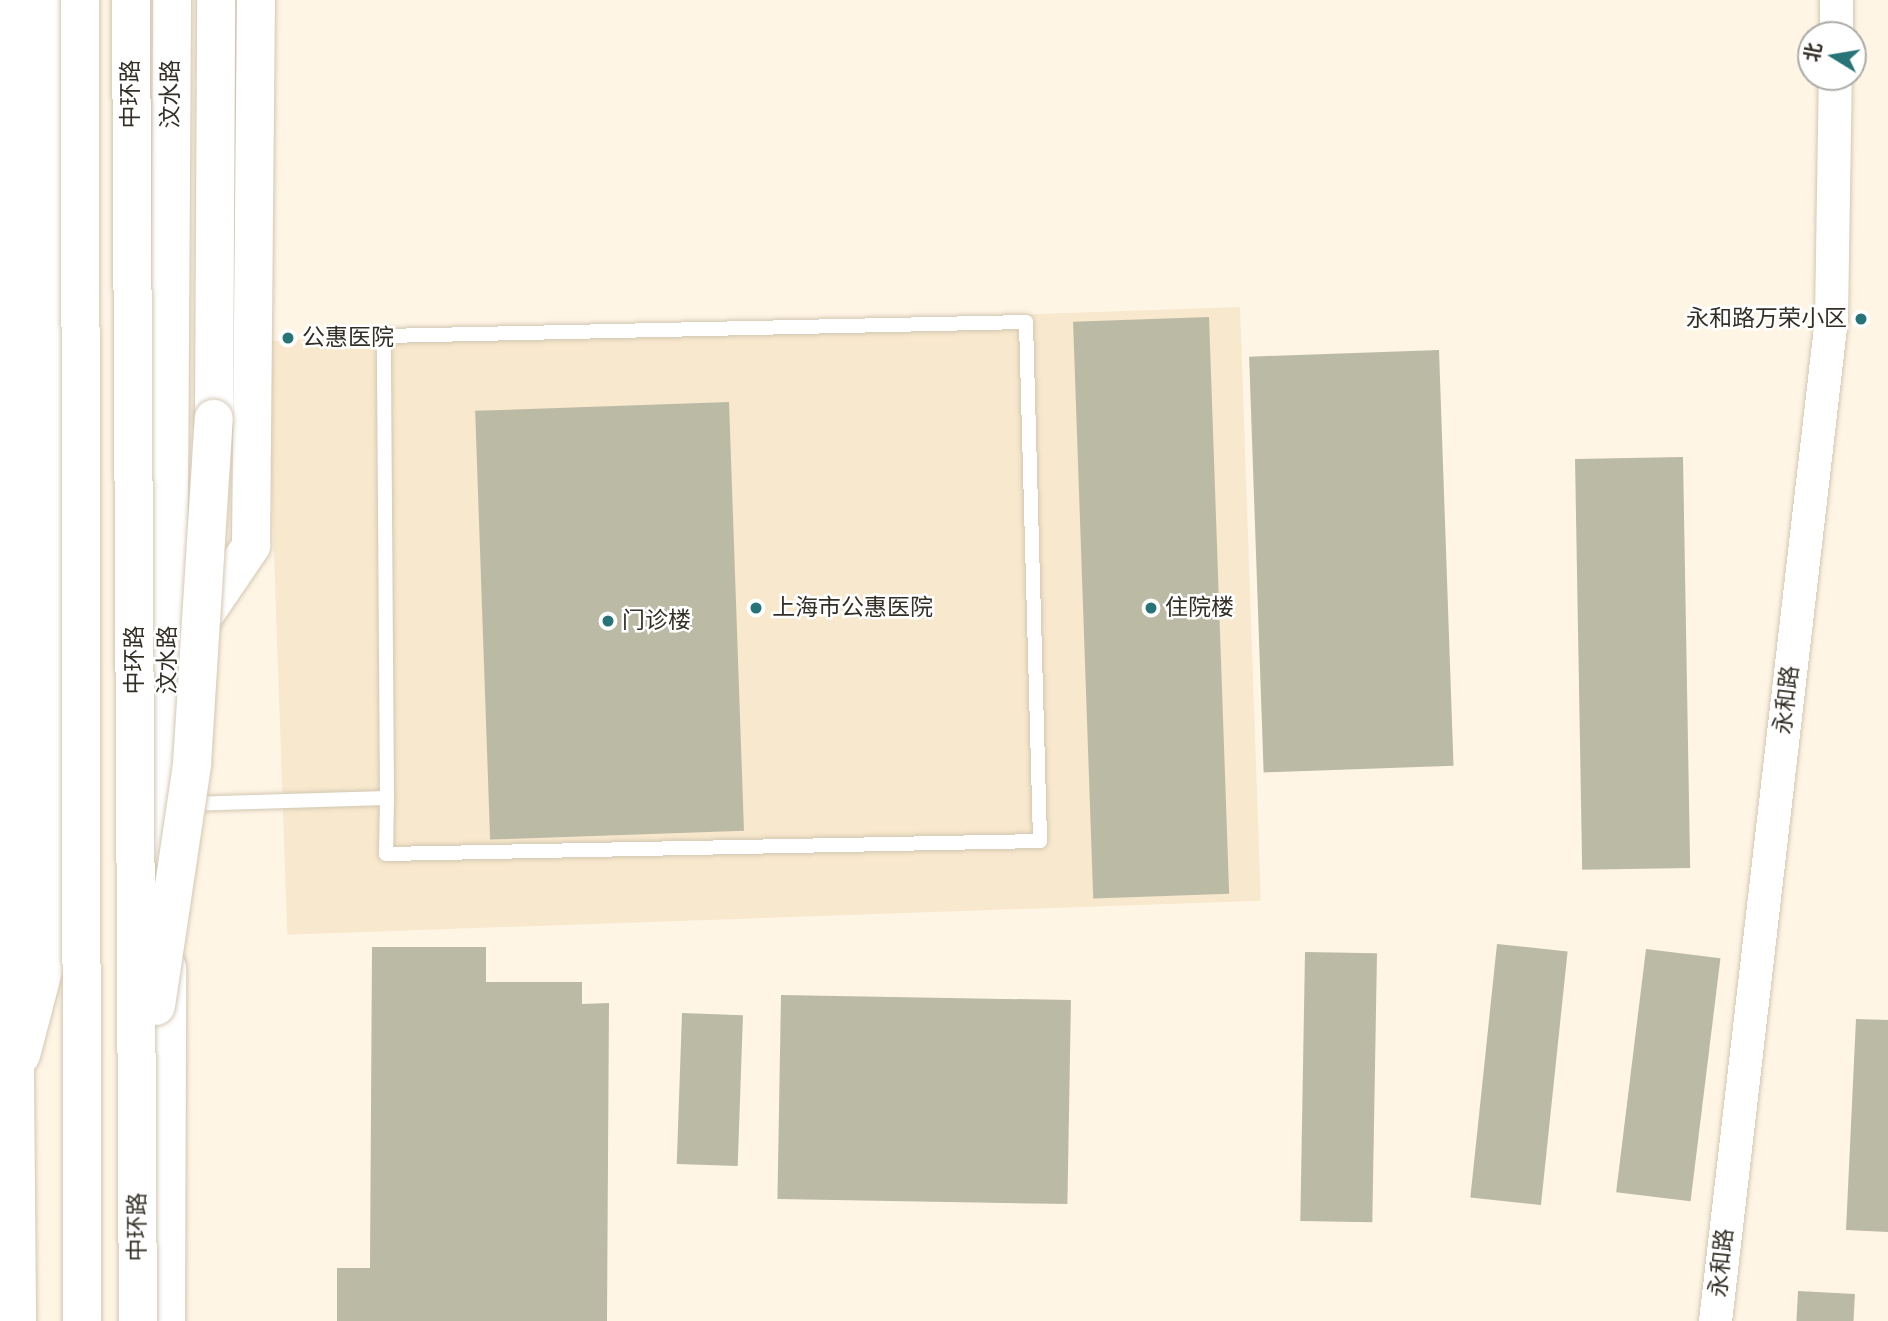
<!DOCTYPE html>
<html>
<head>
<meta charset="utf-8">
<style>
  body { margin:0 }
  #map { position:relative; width:1888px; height:1321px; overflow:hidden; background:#fff5e5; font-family:Karla,"Noto Sans SC",sans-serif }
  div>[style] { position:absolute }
  .built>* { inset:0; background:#f8e8cd; transform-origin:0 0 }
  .building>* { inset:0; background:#bbbaa5; transform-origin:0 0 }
  .roads { filter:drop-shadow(0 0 2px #d2c7b3) drop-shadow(0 0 2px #d2c7b3) }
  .service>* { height:14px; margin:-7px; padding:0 7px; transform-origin:7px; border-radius:7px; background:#fff }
  .tertiary>* { height:33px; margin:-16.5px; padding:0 16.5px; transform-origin:16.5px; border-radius:16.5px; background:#fff }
  .primary>* { height:38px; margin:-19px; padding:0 19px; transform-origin:19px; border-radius:19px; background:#fff }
  .trunk>* { height:38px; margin:-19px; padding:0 19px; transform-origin:19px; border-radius:19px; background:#fff }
  .bridges { filter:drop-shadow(0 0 2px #d2c7b3) drop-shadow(0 0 2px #d2c7b3) }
  .trunk-bridge>* { height:38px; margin:-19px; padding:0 19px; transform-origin:19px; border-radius:19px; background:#fff }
  .dots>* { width:19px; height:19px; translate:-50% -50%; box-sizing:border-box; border:4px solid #fff; border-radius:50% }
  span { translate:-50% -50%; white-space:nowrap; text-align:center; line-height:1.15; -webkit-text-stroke:5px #fff; paint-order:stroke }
  .street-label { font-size:23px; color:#332f27 }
  .poi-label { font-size:23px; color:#332f27 }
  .right { translate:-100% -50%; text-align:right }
  .left { translate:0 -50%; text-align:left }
  .north { position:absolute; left:1797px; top:21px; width:70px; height:70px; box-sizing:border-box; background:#fff; border:2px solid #adaca9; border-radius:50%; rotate:281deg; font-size:19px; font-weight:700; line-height:28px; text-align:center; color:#332f27 }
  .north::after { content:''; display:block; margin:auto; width:24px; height:32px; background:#287378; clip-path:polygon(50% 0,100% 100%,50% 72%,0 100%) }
</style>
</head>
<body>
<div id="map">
  <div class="built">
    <i style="left:1240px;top:307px;width:594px;height:974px;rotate:88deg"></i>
  </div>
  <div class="building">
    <i style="left:1209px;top:317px;width:577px;height:136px;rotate:88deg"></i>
    <i style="left:1439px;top:350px;width:416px;height:190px;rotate:88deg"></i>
    <i style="left:729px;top:402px;width:429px;height:254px;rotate:88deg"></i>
    <i style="left:1683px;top:457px;width:411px;height:108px;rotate:89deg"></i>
    <i style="left:1497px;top:944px;width:71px;height:255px;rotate:6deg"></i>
    <i style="clip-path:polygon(372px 947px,486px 947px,486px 982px,582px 982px,582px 1004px,609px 1003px,607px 1321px,337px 1321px,337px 1268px,370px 1268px)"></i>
    <i style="left:1646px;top:949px;width:75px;height:245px;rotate:7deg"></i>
    <i style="left:1305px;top:952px;width:72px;height:269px;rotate:1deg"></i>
    <i style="left:781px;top:995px;width:290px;height:204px;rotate:1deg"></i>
    <i style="left:682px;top:1013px;width:61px;height:151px;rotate:2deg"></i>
    <i style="clip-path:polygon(1856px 1019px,1888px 1020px,1888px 1232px,1846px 1230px)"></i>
    <i style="left:1798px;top:1291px;width:57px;height:30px;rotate:3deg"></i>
  </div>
  <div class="roads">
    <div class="service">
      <i style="left:186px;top:804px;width:201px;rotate:-1.7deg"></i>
      <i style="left:387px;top:798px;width:462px;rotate:-90.4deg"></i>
      <i style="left:384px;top:336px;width:642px;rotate:-1.25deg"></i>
      <i style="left:1026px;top:322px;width:519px;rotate:88.45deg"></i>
      <i style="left:1040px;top:841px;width:654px;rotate:178.86deg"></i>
      <i style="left:386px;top:854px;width:56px;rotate:-89deg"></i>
    </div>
    <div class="tertiary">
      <i style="left:1836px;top:35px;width:35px;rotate:-90deg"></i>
      <i style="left:1715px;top:1321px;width:1009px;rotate:-83.4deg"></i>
      <i style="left:1831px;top:319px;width:242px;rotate:-89.1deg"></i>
    </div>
    <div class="primary">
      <i style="left:194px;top:630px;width:102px;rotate:-55.8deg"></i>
      <i style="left:251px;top:546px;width:546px;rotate:-89.48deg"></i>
      <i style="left:167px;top:848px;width:848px;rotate:-89.66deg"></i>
      <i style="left:9px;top:1047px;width:34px;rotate:80deg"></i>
      <i style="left:15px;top:1080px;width:241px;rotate:89.5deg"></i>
      <i style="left:21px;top:1055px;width:106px;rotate:-75.3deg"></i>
      <i style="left:48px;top:952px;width:952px;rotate:-90.36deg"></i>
      <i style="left:166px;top:1321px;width:353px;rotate:-89.8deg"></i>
    </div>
    <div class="trunk">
      <i style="left:214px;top:419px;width:419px;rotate:-89.7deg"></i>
      <i style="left:15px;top:1080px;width:1080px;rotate:-89.84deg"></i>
    </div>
  </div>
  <div class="bridges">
    <div class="trunk-bridge">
      <i style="left:80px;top:0;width:1321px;rotate:89.91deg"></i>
      <i style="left:131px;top:0;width:1321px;rotate:89.7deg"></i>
      <i style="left:156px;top:1006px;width:245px;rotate:-81.5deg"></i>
      <i style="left:192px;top:764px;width:346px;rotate:-86.4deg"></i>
    </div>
  </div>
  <div class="dots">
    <i style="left:1861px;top:319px;background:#287378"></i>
    <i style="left:288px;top:338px;background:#287378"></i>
    <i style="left:756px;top:608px;background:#287378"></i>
    <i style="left:1151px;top:608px;background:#287378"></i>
    <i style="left:608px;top:621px;background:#287378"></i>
  </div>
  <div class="street-label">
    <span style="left:131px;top:94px;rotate:-90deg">中环路</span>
    <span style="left:171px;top:94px;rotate:-90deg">汶水路</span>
    <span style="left:135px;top:660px;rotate:-90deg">中环路</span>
    <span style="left:168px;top:660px;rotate:-90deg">汶水路</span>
    <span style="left:1787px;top:700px;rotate:-83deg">永和路</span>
    <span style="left:138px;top:1227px;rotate:-90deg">中环路</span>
    <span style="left:1722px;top:1263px;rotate:-84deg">永和路</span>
  </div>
  <div class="poi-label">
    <span class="right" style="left:1847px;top:319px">永和路万荣小区</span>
    <span class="left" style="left:302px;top:338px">公惠医院</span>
    <span class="left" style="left:772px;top:608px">上海市公惠医院</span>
    <span class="left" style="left:1165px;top:608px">住院楼</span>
    <span class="left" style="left:622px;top:621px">门诊楼</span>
  </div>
  <div class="north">北</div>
</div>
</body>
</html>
